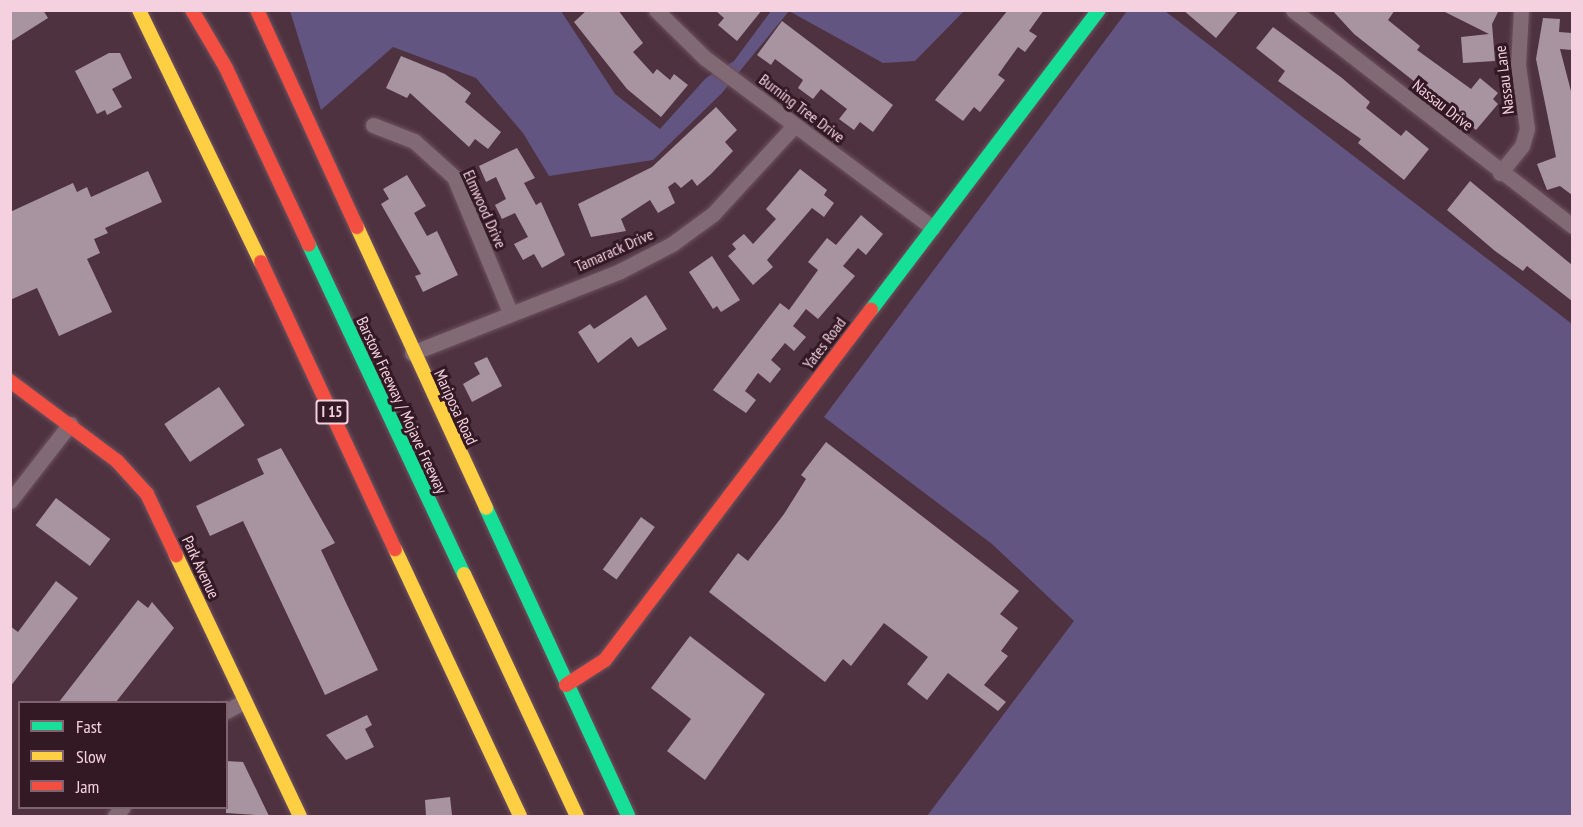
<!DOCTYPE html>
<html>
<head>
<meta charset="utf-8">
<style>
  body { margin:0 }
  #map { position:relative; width:1583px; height:827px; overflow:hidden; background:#4f3240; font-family:"PT Sans Narrow",sans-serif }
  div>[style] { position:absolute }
  .green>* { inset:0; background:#635582 }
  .building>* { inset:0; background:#a894a0; transform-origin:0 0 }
  .roads { filter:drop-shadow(0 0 2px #6d525e) drop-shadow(0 0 2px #6d525e) }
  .street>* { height:15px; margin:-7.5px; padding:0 7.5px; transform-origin:7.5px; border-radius:7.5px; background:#826a75 }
  .fast>* { height:14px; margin:-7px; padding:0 7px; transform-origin:7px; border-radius:7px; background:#16e098 }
  .slow>* { height:14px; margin:-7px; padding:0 7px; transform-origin:7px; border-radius:7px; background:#ffcf43 }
  .jam>* { height:14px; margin:-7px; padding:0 7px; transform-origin:7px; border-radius:7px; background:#f24e42 }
  span { translate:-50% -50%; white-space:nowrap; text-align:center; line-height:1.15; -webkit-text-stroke:6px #321924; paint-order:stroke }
  .shield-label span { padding:2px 4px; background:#321924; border:2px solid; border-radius:4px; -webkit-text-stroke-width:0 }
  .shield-label { font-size:15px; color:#f5d1df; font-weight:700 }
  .street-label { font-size:16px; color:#f5d1df }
  .frame { position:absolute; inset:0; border:12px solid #f5d1df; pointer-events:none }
  .legend { position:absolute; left:18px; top:701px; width:210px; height:108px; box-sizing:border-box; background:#321924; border:2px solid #80636f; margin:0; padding:8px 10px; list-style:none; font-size:18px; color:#f5d1df }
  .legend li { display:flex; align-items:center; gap:12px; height:30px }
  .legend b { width:30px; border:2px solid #80636f }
</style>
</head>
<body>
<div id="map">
  <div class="green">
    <i style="clip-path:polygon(290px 11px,561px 11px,615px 94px,660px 129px,706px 78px,734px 61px,771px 11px,789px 11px,722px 93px,653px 160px,549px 176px,523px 133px,476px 78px,393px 47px,321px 110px)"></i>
    <i style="clip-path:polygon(789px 11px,964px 11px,915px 61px,883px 63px)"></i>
    <i style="clip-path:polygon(1127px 11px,1165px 11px,1572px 324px,1572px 816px,927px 816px,1074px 621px,992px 544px,824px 417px)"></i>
  </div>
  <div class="building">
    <i style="clip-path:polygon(10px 10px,43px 10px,48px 18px,10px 42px)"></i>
    <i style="clip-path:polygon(587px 10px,618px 10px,643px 43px,633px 52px,653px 74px,657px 69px,670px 80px,674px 74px,688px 85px,661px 117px,627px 89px,574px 22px)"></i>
    <i style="clip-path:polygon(715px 10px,762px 10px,737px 41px,718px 25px,724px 18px)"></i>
    <i style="clip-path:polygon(1008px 10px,1044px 10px,1029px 31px,1037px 36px,1025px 52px,1018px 47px,1005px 65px,998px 75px,1005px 80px,980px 112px,974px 107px,963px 121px,935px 100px)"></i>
    <i style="clip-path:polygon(1183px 10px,1239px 10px,1216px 38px)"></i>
    <i style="clip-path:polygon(1332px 10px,1395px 10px,1388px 20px,1420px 46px,1417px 50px,1471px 89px,1480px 78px,1498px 93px,1493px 99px,1498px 104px,1476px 130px,1354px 34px)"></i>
    <i style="clip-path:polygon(1441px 10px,1499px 10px,1492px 24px,1495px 61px,1463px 63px,1461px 37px,1489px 34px)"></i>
    <i style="clip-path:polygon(1543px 18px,1560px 19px,1559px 32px,1572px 33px,1572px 50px,1560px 49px,1572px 95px,1572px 195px,1560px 186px,1547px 190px,1537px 164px,1556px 157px,1536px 59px)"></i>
    <i style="clip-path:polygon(782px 21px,893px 105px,873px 132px,860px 122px,854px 130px,839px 119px,847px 109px,821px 89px,813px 99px,798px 88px,803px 80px,775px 59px,771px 65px,757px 55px)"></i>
    <i style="clip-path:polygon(1273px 27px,1342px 78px,1370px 102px,1366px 108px,1401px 136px,1406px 130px,1429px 149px,1404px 180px,1358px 143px,1361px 139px,1278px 81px,1285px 71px,1256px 48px)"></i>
    <i style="clip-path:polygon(109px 53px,120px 53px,132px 78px,112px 89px,122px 107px,107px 115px,105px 110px,97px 114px,75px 71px)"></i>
    <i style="clip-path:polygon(401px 56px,445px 74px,471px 93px,465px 102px,501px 132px,488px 149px,475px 139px,469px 147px,410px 93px,407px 98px,386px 88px)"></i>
    <i style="clip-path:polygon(716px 107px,737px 130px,725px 142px,733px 151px,711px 174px,697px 186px,692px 179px,681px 188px,675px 182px,668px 187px,675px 203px,658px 213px,650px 200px,621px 219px,626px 231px,591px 237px,578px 204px,652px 167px)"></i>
    <i style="clip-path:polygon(517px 148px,535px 178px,524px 183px,536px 205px,541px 202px,565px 255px,542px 268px,534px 254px,523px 260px,514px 244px,528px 237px,515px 213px,502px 219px,495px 205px,506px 199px,496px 177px,486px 182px,479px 166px)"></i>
    <i style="clip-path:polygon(800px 169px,827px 190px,824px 195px,834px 203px,824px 217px,812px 208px,767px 260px,773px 267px,753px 285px,728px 256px,736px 249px,732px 244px,744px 234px,753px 244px,776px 219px,766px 209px)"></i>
    <i style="clip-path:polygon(148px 171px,162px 202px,105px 228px,108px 233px,94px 239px,100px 253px,87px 259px,112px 312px,59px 336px,37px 288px,10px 300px,10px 212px,73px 183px,77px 192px,87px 187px,91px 197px)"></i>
    <i style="clip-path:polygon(407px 175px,426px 206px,414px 213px,427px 236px,437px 231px,458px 275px,423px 292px,415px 276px,421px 274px,381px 204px,389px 199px,383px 189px)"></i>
    <i style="clip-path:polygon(1470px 181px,1572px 265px,1572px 301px,1527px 266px,1523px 271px,1495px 251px,1447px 210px)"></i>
    <i style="clip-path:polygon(861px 215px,883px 234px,866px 255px,858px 248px,843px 266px,855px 276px,818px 319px,806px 309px,793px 326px,806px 337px,794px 351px,785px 343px,771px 360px,781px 369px,770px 383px,758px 373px,745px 391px,756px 400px,746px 413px,724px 398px,713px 390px,780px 303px,789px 310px,818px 270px,808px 262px,827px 238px,836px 245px)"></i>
    <i style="clip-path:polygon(712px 256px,740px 300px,721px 312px,717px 306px,713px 309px,689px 272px)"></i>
    <i style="clip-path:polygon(646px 295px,667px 329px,638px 347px,631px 337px,598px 363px,578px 332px,590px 324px,594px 329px)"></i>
    <i style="clip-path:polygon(487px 357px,502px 386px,472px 402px,463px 384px,480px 374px,474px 363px)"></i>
    <i style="left:219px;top:387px;width:46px;height:66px;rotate:56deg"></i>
    <i style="clip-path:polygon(826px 442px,1019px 591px,1000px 614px,1018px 628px,1001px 651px,1008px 656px,984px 685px,1006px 702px,998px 711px,948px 673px,927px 700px,907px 684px,928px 657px,884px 623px,851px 666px,843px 659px,825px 682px,709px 592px,738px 553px,748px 561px,784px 514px,806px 479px,801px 475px)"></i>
    <i style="clip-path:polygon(281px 448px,335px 543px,321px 550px,378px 670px,325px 695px,243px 521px,210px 536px,196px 506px,264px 474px,257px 459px)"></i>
    <i style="left:56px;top:498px;width:68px;height:34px;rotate:37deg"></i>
    <i style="left:641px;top:517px;width:17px;height:65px;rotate:36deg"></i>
    <i style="clip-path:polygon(56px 581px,78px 598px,10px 687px,10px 626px,18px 632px)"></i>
    <i style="clip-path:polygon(138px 600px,148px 608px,152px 602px,174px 628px,116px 702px,59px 702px)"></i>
    <i style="clip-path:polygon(690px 636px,765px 694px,705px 780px,667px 751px,691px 719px,651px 688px)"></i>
    <i style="clip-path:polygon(367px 715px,372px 725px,365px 729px,374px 747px,346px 760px,326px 735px)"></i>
    <i style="clip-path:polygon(226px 761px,243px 762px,269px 816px,226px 813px)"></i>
    <i style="clip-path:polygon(450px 797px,452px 815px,426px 816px,425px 800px)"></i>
  </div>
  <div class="roads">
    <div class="street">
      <i style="left:656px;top:10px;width:69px;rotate:44.4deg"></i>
      <i style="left:705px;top:58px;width:284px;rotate:36.7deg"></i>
      <i style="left:1293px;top:10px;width:353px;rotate:37.7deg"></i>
      <i style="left:373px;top:125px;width:44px;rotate:21.3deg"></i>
      <i style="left:414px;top:141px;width:54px;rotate:42deg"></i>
      <i style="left:454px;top:177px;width:146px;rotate:67.5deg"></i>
      <i style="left:1500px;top:173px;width:35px;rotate:-51deg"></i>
      <i style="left:1522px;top:146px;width:18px;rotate:-74deg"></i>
      <i style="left:1527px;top:129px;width:65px;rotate:-98deg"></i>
      <i style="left:1518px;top:65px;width:55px;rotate:-86.9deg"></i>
      <i style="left:412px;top:353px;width:224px;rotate:-21.5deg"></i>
      <i style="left:620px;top:271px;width:59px;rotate:-27.4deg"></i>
      <i style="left:672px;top:244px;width:51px;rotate:-36.2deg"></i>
      <i style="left:713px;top:214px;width:120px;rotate:-47.4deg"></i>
      <i style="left:10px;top:501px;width:98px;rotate:-52.1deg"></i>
      <i style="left:226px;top:711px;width:21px;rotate:-28deg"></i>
      <i style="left:115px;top:816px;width:11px;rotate:-49deg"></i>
    </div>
    <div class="fast">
      <i style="left:309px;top:245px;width:364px;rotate:64.8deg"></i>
      <i style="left:871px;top:310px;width:377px;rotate:-52.8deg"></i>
      <i style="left:486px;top:508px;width:339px;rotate:65.2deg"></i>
    </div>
    <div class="slow">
      <i style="left:139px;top:10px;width:280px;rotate:64.2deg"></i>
      <i style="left:357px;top:227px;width:309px;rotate:65.3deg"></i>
      <i style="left:395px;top:549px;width:295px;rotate:64.9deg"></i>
      <i style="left:176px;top:555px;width:289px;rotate:64.6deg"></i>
      <i style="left:464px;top:574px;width:267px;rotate:65deg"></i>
    </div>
    <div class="jam">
      <i style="left:192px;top:10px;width:67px;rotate:59.6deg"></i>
      <i style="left:226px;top:68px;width:195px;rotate:64.9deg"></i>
      <i style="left:257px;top:10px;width:239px;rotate:65.3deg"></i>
      <i style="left:261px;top:262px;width:317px;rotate:65deg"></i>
      <i style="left:10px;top:381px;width:134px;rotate:36.8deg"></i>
      <i style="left:117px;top:461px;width:45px;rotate:47.7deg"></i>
      <i style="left:147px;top:494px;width:68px;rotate:64.6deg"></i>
      <i style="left:566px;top:685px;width:46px;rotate:-32.7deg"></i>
      <i style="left:605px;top:660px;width:440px;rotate:-52.8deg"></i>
    </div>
  </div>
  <div class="shield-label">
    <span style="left:332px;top:412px">I 15</span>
  </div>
  <div class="street-label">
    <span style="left:1504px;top:80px;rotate:-97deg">Nassau Lane</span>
    <span style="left:1443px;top:105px;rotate:38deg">Nassau Drive</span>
    <span style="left:802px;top:108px;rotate:37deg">Burning Tree Drive</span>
    <span style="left:485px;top:209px;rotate:66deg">Elmwood Drive</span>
    <span style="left:614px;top:250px;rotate:-24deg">Tamarack Drive</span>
    <span style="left:824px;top:343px;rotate:-53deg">Yates Road</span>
    <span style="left:402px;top:405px;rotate:65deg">Barstow Freeway / Mojave Freeway</span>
    <span style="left:456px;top:407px;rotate:65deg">Mariposa Road</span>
    <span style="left:201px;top:567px;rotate:65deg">Park Avenue</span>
  </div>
  <div class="frame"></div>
  <ul class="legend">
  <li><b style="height:8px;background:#16e098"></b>Fast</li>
  <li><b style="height:8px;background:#ffcf43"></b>Slow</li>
  <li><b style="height:8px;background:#f24e42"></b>Jam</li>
  </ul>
</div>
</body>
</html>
